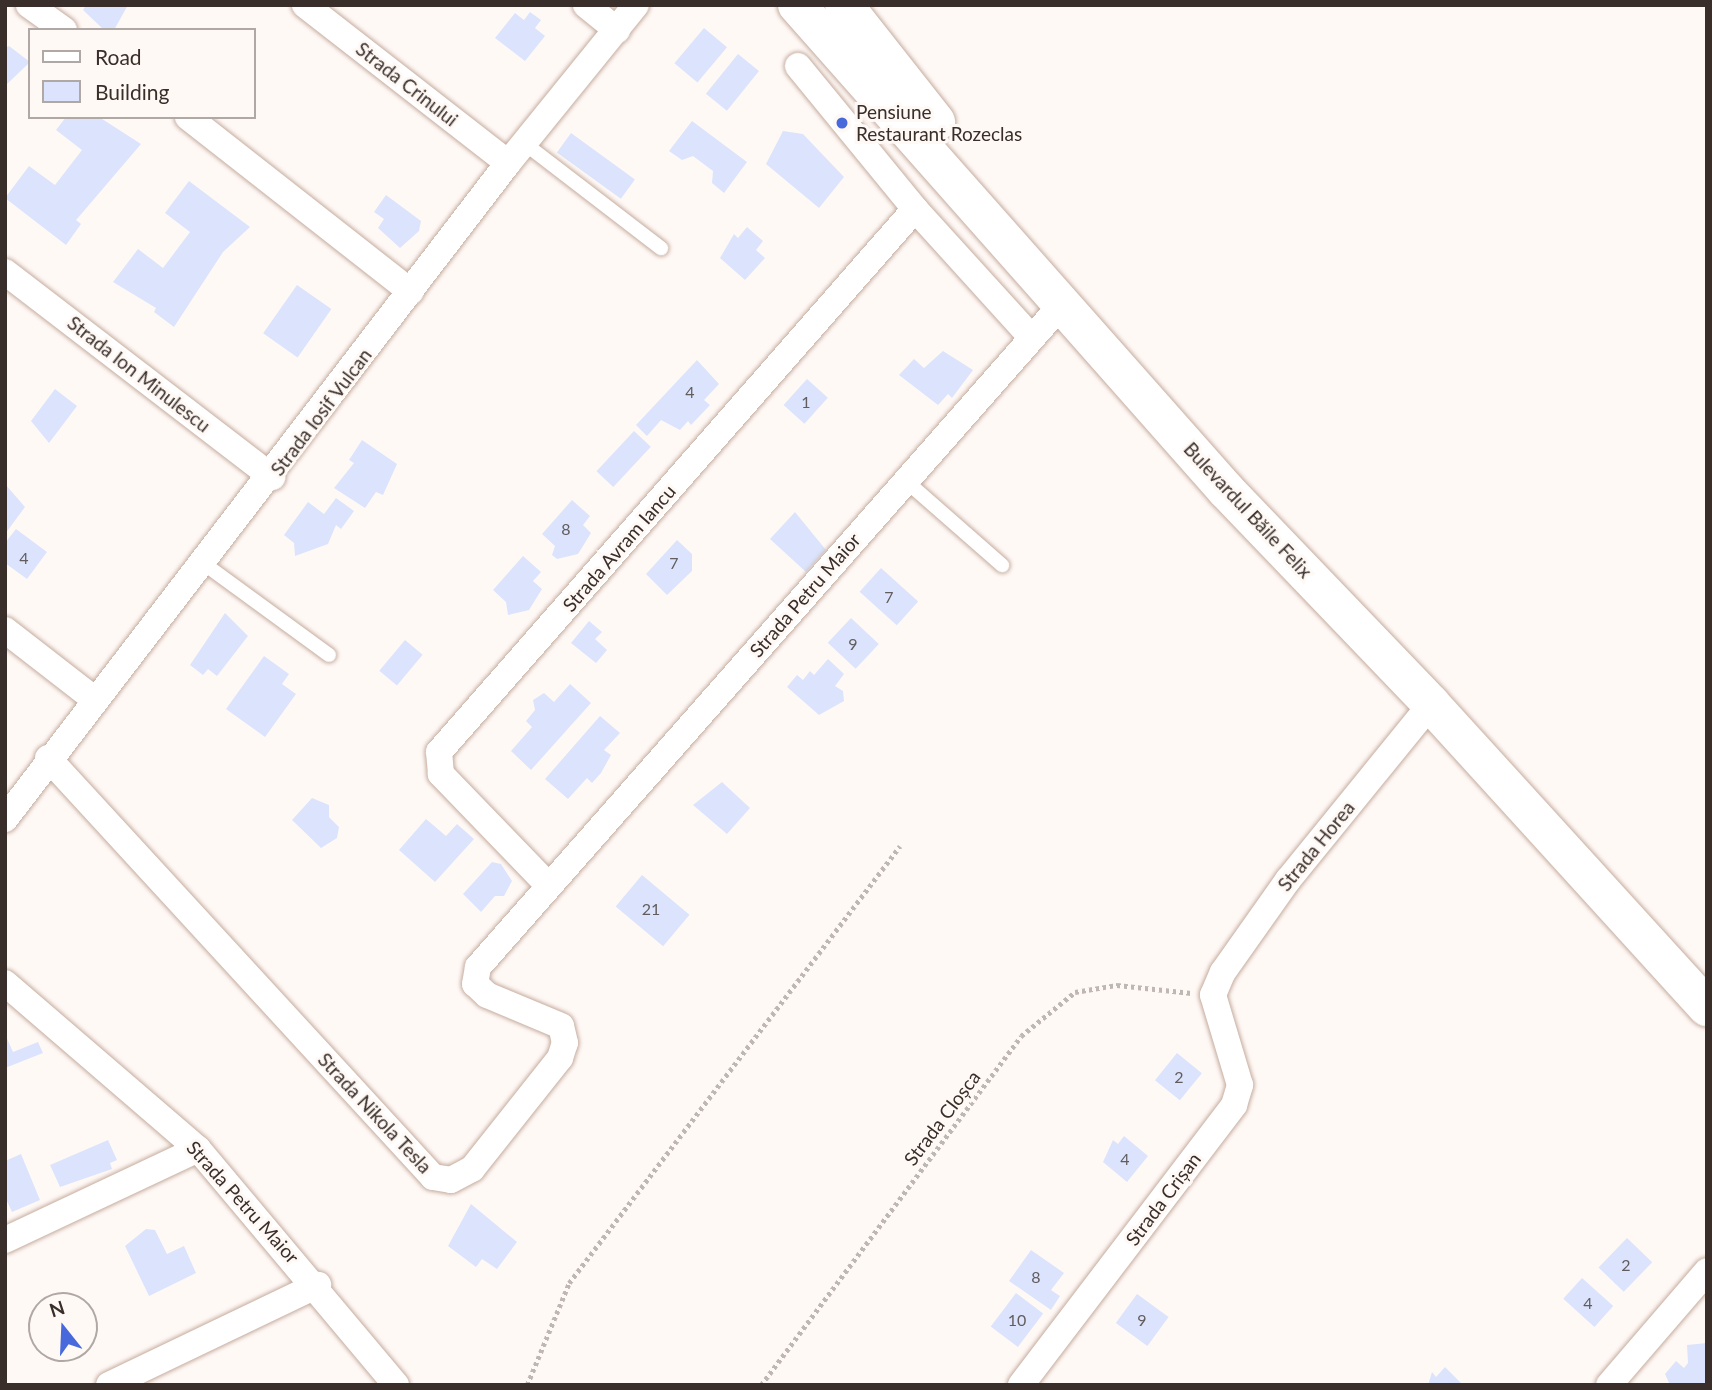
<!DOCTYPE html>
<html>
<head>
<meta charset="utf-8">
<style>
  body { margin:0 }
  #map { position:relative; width:1712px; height:1390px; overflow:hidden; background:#fff9f6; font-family:Lato,sans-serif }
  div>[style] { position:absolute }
  .building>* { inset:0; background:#dbe4fc; transform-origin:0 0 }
  .path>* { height:4.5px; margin-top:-2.25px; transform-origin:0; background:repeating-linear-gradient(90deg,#bfb7b3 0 3.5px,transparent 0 7px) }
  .roads { filter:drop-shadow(0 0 2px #c5ac9e) drop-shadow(0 0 2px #c5ac9e) }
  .lane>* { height:14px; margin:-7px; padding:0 7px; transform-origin:7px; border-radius:7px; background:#fff }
  .street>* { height:26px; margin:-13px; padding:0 13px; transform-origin:13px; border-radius:13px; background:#fff }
  .primary>* { height:38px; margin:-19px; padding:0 19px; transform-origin:19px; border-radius:19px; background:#fff }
  .dots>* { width:19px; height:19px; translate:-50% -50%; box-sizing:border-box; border:4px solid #fff9f6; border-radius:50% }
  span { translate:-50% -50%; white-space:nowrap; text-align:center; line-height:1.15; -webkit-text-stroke:6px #fff9f6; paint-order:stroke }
  .number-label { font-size:16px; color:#625c5e }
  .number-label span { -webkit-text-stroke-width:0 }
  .street-label { font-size:19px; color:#392e29 }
  .poi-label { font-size:19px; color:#392e29 }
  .left { translate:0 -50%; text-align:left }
  .frame { position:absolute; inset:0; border:7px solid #392e29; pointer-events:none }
  .legend { position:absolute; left:28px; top:28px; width:228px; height:91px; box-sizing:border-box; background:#fff9f6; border:2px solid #b0a8a4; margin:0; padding:9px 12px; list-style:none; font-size:21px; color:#392e29 }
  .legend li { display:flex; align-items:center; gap:14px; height:35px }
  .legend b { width:35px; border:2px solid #b0a8a4 }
  .north { position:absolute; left:28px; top:1292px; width:70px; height:70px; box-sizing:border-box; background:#fff9f6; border:2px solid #b0a8a4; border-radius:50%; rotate:342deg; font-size:19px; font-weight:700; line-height:28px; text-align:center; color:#392e29 }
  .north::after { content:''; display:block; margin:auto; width:24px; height:32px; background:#4869dc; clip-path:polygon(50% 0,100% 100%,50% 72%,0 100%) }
</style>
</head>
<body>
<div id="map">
  <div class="building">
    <i style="clip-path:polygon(86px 5px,128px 5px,114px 30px,104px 30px,83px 10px)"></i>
    <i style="clip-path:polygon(530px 12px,541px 20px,535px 28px,545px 36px,525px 61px,495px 38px,515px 13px,524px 20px)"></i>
    <i style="left:704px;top:28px;width:30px;height:46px;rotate:40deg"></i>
    <i style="clip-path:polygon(9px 46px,30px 62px,5px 86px,5px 48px)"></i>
    <i style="left:738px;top:54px;width:27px;height:51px;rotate:39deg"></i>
    <i style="clip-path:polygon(66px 117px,99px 117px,141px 144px,83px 212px,76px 220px,81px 224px,66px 245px,5px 198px,29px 166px,55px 185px,82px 150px,56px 130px)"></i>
    <i style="clip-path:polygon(692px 121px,747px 162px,724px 193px,712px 183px,713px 171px,693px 156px,682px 160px,669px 151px)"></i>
    <i style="clip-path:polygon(783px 131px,803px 134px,844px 177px,819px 208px,766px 164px)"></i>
    <i style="left:571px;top:133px;width:79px;height:24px;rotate:36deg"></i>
    <i style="clip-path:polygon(189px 181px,250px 227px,223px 252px,174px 327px,154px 312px,156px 308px,113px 282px,138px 249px,163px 268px,190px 232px,165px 213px)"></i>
    <i style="clip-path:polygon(386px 195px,421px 221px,419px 231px,400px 248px,378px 228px,384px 219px,374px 212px)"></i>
    <i style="clip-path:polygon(747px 227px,763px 241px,756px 250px,765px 258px,745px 280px,720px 258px,734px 234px,738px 238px)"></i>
    <i style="left:297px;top:285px;width:42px;height:59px;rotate:35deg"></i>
    <i style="clip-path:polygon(943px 351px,973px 370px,952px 398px,948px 394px,938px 405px,899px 375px,914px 359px,924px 368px)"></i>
    <i style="clip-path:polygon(697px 360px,719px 384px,704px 400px,710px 405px,691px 425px,688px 421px,680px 430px,661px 420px,647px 436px,636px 425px)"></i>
    <i style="left:807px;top:379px;width:28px;height:35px;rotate:42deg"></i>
    <i style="clip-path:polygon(55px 389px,77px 406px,49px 443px,31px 421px)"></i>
    <i style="left:634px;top:431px;width:23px;height:55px;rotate:43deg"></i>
    <i style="clip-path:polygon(362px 440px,397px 464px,383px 495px,376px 492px,365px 508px,334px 488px,354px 463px,349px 460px)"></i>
    <i style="clip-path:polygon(5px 484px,25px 507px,5px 534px)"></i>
    <i style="clip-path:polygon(336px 498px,354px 511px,341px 529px,336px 525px,328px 544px,295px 556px,294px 543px,284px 535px,308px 502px,324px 514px)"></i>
    <i style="clip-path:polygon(572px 500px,590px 516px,583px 525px,591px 533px,578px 554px,557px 559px,552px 555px,555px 546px,542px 534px)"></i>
    <i style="clip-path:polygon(795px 512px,826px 550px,806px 572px,770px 539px)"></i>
    <i style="clip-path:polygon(16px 529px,47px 552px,27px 579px,5px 563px,5px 543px)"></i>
    <i style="clip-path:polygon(677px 540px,692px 554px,692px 571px,667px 595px,646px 574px)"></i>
    <i style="clip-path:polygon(523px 556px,541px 572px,533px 581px,542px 589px,529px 610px,508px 615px,506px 602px,493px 590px)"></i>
    <i style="left:881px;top:568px;width:50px;height:32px;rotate:42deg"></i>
    <i style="clip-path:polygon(225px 613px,248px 636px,217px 676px,208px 669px,203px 675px,190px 665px)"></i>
    <i style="left:851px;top:618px;width:38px;height:34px;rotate:43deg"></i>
    <i style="clip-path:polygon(589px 621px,602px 632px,595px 639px,607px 650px,596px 663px,571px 643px)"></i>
    <i style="left:405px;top:640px;width:23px;height:40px;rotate:40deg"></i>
    <i style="clip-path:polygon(264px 656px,289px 674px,282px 684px,296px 694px,265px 737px,226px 709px)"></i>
    <i style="clip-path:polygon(828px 659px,844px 674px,835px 686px,843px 691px,844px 701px,819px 715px,787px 687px,797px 675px,803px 680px,810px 671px,814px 675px)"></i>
    <i style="clip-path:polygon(570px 684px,591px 703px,531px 770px,511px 751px,532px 727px,526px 721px,535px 710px,533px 700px,544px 693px,554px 702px)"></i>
    <i style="clip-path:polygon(600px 716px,620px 733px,604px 750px,611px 755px,601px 773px,592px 783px,587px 778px,568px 799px,545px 779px)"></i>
    <i style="clip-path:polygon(722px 782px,750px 808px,727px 834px,693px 805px)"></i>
    <i style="clip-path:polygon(312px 798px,329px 805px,329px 817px,339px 827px,337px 838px,321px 848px,292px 820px)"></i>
    <i style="clip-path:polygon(426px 819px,446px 836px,457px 824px,474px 839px,435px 882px,399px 850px)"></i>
    <i style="clip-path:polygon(492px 862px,501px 864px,512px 881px,504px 896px,495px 896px,481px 912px,463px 894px)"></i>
    <i style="left:642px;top:875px;width:62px;height:41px;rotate:40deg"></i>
    <i style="clip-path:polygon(5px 1034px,13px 1052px,38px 1042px,43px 1053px,5px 1068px)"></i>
    <i style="left:1177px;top:1053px;width:32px;height:35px;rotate:39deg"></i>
    <i style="clip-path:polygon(1124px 1136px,1148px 1156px,1127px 1182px,1103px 1162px,1113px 1140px,1118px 1144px)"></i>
    <i style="clip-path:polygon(108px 1140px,117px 1160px,110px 1163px,112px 1169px,60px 1187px,50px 1165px)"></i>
    <i style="clip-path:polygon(21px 1154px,40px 1200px,12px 1212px,5px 1197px,5px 1161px)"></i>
    <i style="clip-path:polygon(471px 1204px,517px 1242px,497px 1269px,482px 1259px,476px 1267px,448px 1246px)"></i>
    <i style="clip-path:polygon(146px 1229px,155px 1230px,167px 1254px,184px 1246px,196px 1273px,149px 1296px,125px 1246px)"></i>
    <i style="left:1627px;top:1238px;width:35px;height:41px;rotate:44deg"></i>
    <i style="clip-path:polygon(1031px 1250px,1064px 1273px,1051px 1290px,1060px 1296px,1051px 1310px,1009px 1281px)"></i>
    <i style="left:1582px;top:1278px;width:42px;height:28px;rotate:42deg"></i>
    <i style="left:1016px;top:1293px;width:34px;height:42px;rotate:37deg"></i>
    <i style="left:1137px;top:1294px;width:39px;height:36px;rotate:36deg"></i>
    <i style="clip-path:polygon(1707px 1343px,1707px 1385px,1670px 1385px,1665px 1374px,1676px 1361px,1684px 1368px,1688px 1363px,1687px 1345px)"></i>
    <i style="clip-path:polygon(1445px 1367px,1463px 1385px,1428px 1385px,1432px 1372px,1436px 1377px)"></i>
  </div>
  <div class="path">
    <i style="left:527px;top:1385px;width:110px;rotate:-67.6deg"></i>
    <i style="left:569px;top:1283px;width:548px;rotate:-52.86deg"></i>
    <i style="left:761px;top:1385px;width:435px;rotate:-53.3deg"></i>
    <i style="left:1021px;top:1036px;width:70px;rotate:-39.2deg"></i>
    <i style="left:1075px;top:992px;width:43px;rotate:-9.5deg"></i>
    <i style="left:1117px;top:985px;width:75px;rotate:6.1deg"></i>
  </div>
  <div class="roads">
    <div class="lane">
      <i style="left:524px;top:143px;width:173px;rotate:37.5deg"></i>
      <i style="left:906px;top:481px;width:128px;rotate:41.2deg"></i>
      <i style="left:203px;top:563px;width:156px;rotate:36.1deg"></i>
    </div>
    <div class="street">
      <i style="left:29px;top:5px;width:43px;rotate:35.5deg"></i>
      <i style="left:305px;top:5px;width:257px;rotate:37.9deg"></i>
      <i style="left:586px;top:5px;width:40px;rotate:39deg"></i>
      <i style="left:798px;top:66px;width:185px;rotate:50.7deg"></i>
      <i style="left:915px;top:209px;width:174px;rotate:47.8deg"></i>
      <i style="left:188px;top:117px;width:283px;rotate:38.1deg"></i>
      <i style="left:5px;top:272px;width:337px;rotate:37.5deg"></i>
      <i style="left:5px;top:630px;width:113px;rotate:37.8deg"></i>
      <i style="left:48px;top:758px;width:569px;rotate:47.42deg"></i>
      <i style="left:433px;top:1177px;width:18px;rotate:9deg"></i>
      <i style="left:451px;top:1180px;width:24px;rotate:-28deg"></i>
      <i style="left:472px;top:1169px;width:142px;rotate:-51.6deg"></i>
      <i style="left:560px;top:1058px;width:16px;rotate:-72deg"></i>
      <i style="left:565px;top:1043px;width:17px;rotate:-103deg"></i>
      <i style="left:561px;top:1026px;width:80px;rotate:-157.3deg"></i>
      <i style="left:487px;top:995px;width:16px;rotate:-137deg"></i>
      <i style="left:475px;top:984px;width:17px;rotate:-80deg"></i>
      <i style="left:478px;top:967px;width:884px;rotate:-48.62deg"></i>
      <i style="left:5px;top:819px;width:827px;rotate:-52.52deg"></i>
      <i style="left:508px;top:163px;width:203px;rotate:-51deg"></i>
      <i style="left:549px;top:886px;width:156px;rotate:-134deg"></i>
      <i style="left:441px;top:774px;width:22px;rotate:-95deg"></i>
      <i style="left:439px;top:752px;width:722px;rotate:-48.76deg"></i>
      <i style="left:5px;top:983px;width:255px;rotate:40.7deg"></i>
      <i style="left:198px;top:1149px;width:308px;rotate:50deg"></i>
      <i style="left:5px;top:1240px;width:213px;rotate:-25.2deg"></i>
      <i style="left:109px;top:1385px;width:232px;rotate:-25.6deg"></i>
      <i style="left:1021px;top:1385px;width:352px;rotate:-52.7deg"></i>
      <i style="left:1234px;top:1105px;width:21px;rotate:-73deg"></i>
      <i style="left:1240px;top:1085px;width:94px;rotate:-106.7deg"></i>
      <i style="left:1213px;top:995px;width:25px;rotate:-67deg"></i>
      <i style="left:1223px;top:972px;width:113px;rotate:-54.8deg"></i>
      <i style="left:1288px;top:880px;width:227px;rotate:-50.9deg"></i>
      <i style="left:1609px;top:1385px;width:150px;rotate:-49.3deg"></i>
    </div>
    <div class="primary">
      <i style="left:797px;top:5px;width:648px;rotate:48.51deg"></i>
      <i style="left:1226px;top:490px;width:296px;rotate:46.2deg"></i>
      <i style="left:1431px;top:704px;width:410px;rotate:47.7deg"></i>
      <i style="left:844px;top:5px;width:149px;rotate:51.8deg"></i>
    </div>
  </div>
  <div class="dots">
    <i style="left:842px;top:123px;background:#4869dc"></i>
  </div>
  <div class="number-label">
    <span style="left:690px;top:392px">4</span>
    <span style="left:806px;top:402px">1</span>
    <span style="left:566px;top:529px">8</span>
    <span style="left:24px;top:558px">4</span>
    <span style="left:674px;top:563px">7</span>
    <span style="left:889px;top:597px">7</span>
    <span style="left:853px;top:644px">9</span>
    <span style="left:651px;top:909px">21</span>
    <span style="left:1179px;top:1077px">2</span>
    <span style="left:1125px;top:1159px">4</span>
    <span style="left:1626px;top:1265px">2</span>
    <span style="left:1036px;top:1277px">8</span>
    <span style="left:1588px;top:1303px">4</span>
    <span style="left:1017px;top:1320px">10</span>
    <span style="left:1142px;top:1320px">9</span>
  </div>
  <div class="street-label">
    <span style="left:407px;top:84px;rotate:38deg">Strada Crinului</span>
    <span style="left:139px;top:374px;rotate:38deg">Strada Ion Minulescu</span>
    <span style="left:321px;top:412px;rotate:-53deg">Strada Iosif Vulcan</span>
    <span style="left:1248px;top:510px;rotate:47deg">Bulevardul Băile Felix</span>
    <span style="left:619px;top:548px;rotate:-49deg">Strada Avram Iancu</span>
    <span style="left:805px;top:595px;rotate:-49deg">Strada Petru Maior</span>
    <span style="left:1316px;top:846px;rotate:-51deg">Strada Horea</span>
    <span style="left:375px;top:1113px;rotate:47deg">Strada Nikola Tesla</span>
    <span style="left:942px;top:1118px;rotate:-53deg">Strada Cloșca</span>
    <span style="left:1163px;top:1199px;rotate:-53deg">Strada Crișan</span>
    <span style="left:243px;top:1202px;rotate:48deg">Strada Petru Maior</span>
  </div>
  <div class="poi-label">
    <span class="left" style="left:856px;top:123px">Pensiune<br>Restaurant Rozeclas</span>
  </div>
  <div class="frame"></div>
  <ul class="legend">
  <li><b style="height:9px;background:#fff"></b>Road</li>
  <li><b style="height:19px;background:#dbe4fc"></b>Building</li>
  </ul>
  <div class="north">N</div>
</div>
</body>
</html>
